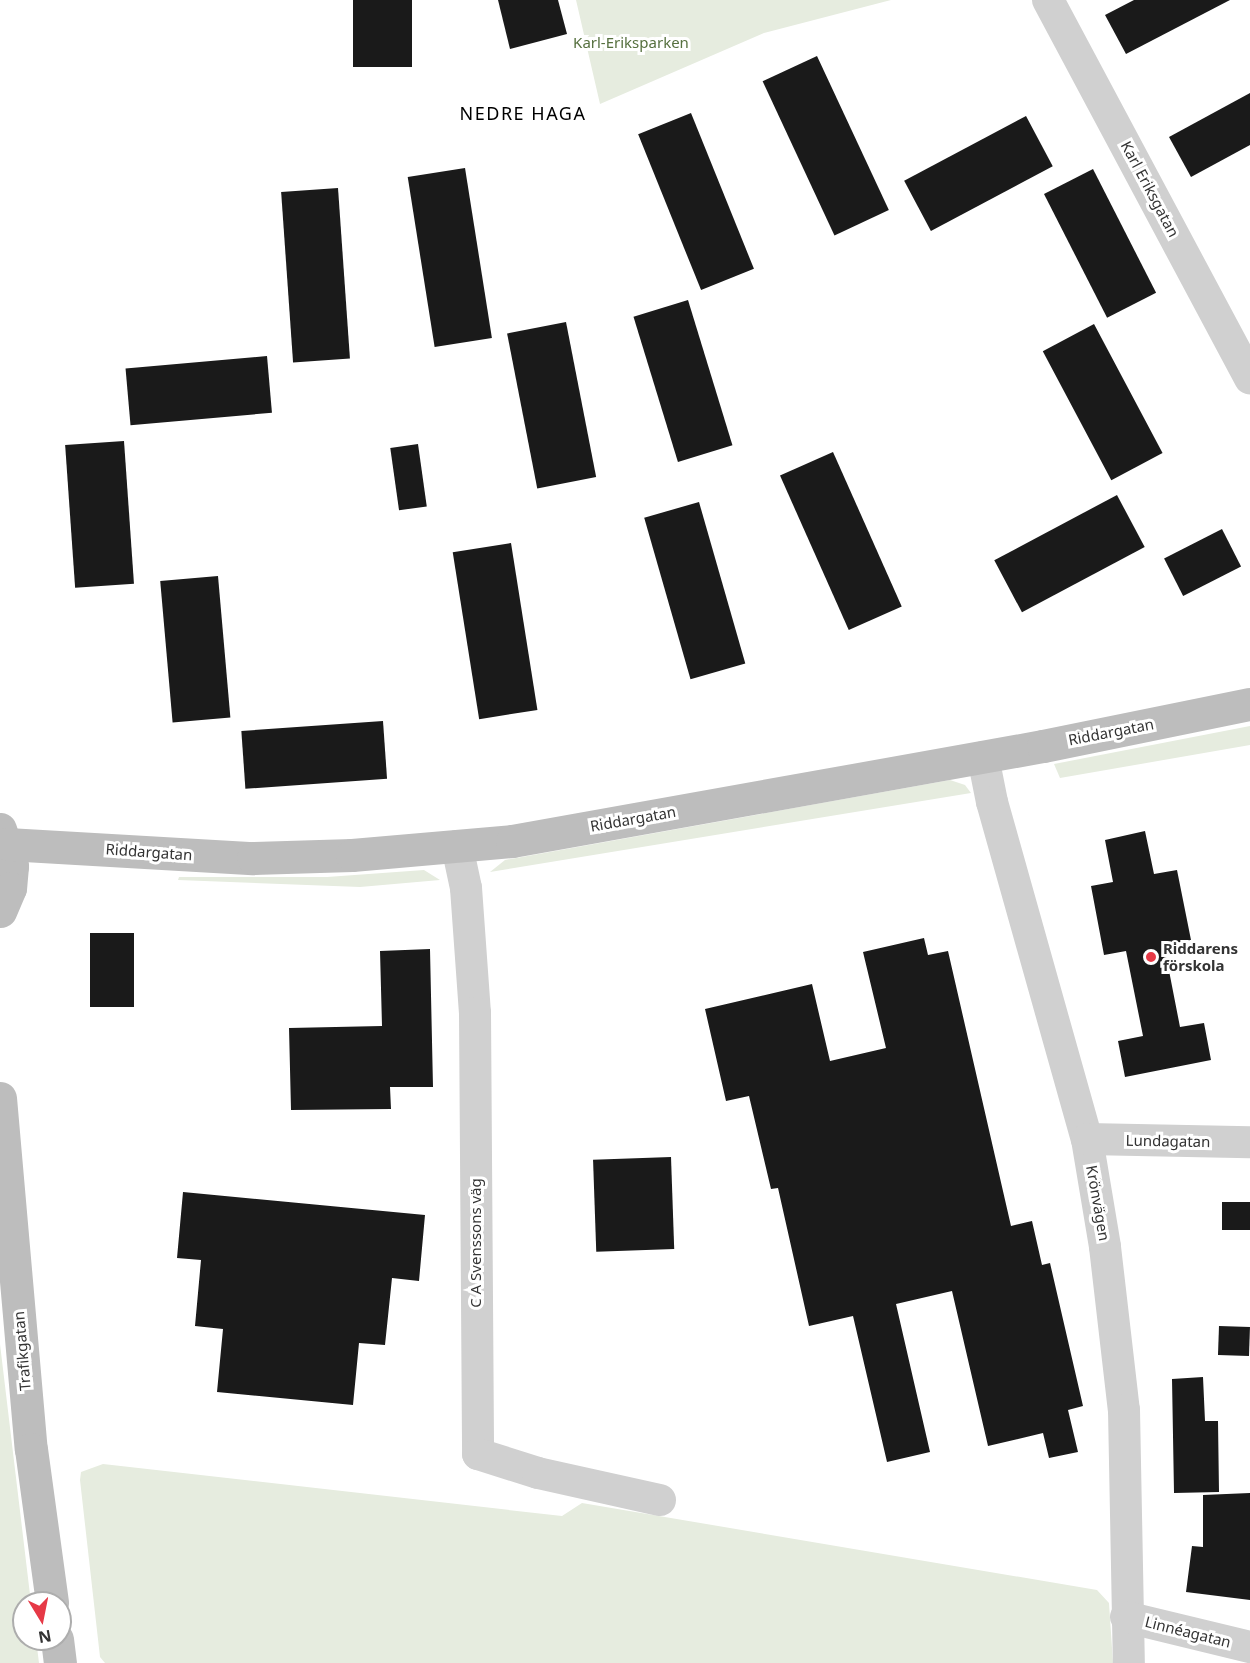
<!DOCTYPE html>
<html>
<head>
<meta charset="utf-8">
<style>
  body { margin:0 }
  #map { position:relative; width:1250px; height:1663px; overflow:hidden; background:#fff; font-family:"Noto Sans",sans-serif }
  div>[style] { position:absolute }
  .green>* { inset:0; background:#e6ecdf }
  .building>* { inset:0; background:#1a1a1a; transform-origin:0 0 }
  .street>* { height:32px; margin:-16px; padding:0 16px; transform-origin:16px; border-radius:16px; background:#d0d0d0 }
  .secondary>* { height:33px; margin:-16.5px; padding:0 16.5px; transform-origin:16.5px; border-radius:16.5px; background:#bdbdbd }
  .dots>* { width:16px; height:16px; translate:-50% -50%; box-sizing:border-box; border:3px solid #fff; border-radius:50% }
  span { translate:-50% -50%; white-space:nowrap; text-align:center; line-height:1.15; -webkit-text-stroke:6px #fff; paint-order:stroke }
  .park-label { font-size:15px; color:#56703f }
  .street-label { font-size:15px; color:#333 }
  .poi-label { font-size:15px; color:#333; font-weight:700 }
  .left { translate:0 -50%; text-align:left }
  .quarter-label { font-size:18px; color:#000; letter-spacing:1.5px }
  .north { position:absolute; left:12px; top:1591px; width:60px; height:60px; box-sizing:border-box; background:#fff; border:2px solid #adadad; border-radius:50%; rotate:170deg; font-size:16px; font-weight:700; line-height:24px; text-align:center; color:#333 }
  .north::after { content:''; display:block; margin:auto; width:21px; height:27px; background:#e63946; clip-path:polygon(50% 0,100% 100%,50% 72%,0 100%) }
</style>
</head>
<body>
<div id="map">
  <div class="green">
    <i style="clip-path:polygon(576px 0,891px 0,764px 33px,600px 104px)"></i>
    <i style="clip-path:polygon(1250px 726px,1250px 745px,1060px 778px,1054px 764px)"></i>
    <i style="clip-path:polygon(950px 780px,965px 785px,971px 793px,490px 872px,505px 860px)"></i>
    <i style="clip-path:polygon(424px 870px,440px 880px,360px 887px,178px 880px,179px 877px,327px 877px)"></i>
    <i style="clip-path:polygon(0 1344px,31px 1603px,24px 1603px,24px 1639px,36px 1639px,39px 1663px,0 1663px)"></i>
    <i style="clip-path:polygon(103px 1464px,562px 1516px,582px 1503px,1097px 1590px,1109px 1603px,1113px 1663px,105px 1663px,100px 1657px,80px 1480px,81px 1472px)"></i>
  </div>
  <div class="building">
    <i style="left:353px;top:0;width:59px;height:67px"></i>
    <i style="clip-path:polygon(498px 0,558px 0,567px 34px,510px 49px)"></i>
    <i style="clip-path:polygon(1134px 0,1230px 0,1126px 54px,1105px 15px)"></i>
    <i style="left:817px;top:56px;width:170px;height:60px;rotate:65deg"></i>
    <i style="clip-path:polygon(1250px 93px,1250px 145px,1191px 177px,1169px 137px)"></i>
    <i style="left:691px;top:113px;width:168px;height:57px;rotate:68deg"></i>
    <i style="left:1026px;top:116px;width:57px;height:138px;rotate:62deg"></i>
    <i style="left:465px;top:168px;width:172px;height:58px;rotate:81deg"></i>
    <i style="left:1093px;top:169px;width:139px;height:55px;rotate:63deg"></i>
    <i style="left:338px;top:188px;width:171px;height:57px;rotate:86deg"></i>
    <i style="left:688px;top:300px;width:152px;height:57px;rotate:73deg"></i>
    <i style="left:566px;top:322px;width:158px;height:60px;rotate:79deg"></i>
    <i style="left:1094px;top:324px;width:146px;height:58px;rotate:62deg"></i>
    <i style="left:267px;top:356px;width:57px;height:142px;rotate:85deg"></i>
    <i style="left:124px;top:441px;width:143px;height:59px;rotate:86deg"></i>
    <i style="left:418px;top:444px;width:63px;height:28px;rotate:82deg"></i>
    <i style="left:833px;top:452px;width:169px;height:58px;rotate:66deg"></i>
    <i style="left:1117px;top:495px;width:59px;height:139px;rotate:62deg"></i>
    <i style="left:699px;top:502px;width:168px;height:57px;rotate:74deg"></i>
    <i style="left:1222px;top:529px;width:42px;height:65px;rotate:63deg"></i>
    <i style="left:511px;top:543px;width:169px;height:59px;rotate:81deg"></i>
    <i style="left:218px;top:576px;width:142px;height:58px;rotate:85deg"></i>
    <i style="left:383px;top:721px;width:58px;height:142px;rotate:86deg"></i>
    <i style="clip-path:polygon(1145px 831px,1154px 874px,1177px 870px,1191px 940px,1164px 945px,1180px 1027px,1204px 1023px,1211px 1060px,1125px 1077px,1118px 1041px,1143px 1036px,1126px 951px,1104px 955px,1091px 886px,1113px 882px,1105px 840px)"></i>
    <i style="left:90px;top:933px;width:44px;height:74px"></i>
    <i style="clip-path:polygon(924px 938px,928px 955px,948px 951px,1011px 1226px,1032px 1221px,1042px 1265px,1050px 1263px,1083px 1406px,1068px 1410px,1078px 1452px,1049px 1458px,1043px 1433px,988px 1446px,952px 1291px,896px 1304px,930px 1452px,887px 1462px,853px 1316px,809px 1326px,778px 1188px,771px 1189px,749px 1096px,726px 1101px,705px 1009px,812px 984px,830px 1061px,886px 1048px,863px 952px)"></i>
    <i style="clip-path:polygon(430px 949px,433px 1087px,390px 1087px,391px 1109px,291px 1110px,289px 1028px,382px 1026px,380px 951px)"></i>
    <i style="left:671px;top:1157px;width:92px;height:78px;rotate:88deg"></i>
    <i style="clip-path:polygon(183px 1192px,425px 1215px,419px 1281px,392px 1278px,385px 1345px,359px 1343px,353px 1405px,217px 1392px,223px 1329px,195px 1326px,201px 1260px,177px 1258px)"></i>
    <i style="left:1222px;top:1202px;width:28px;height:28px"></i>
    <i style="left:1219px;top:1326px;width:31px;height:29px;rotate:2deg"></i>
    <i style="clip-path:polygon(1203px 1377px,1205px 1421px,1218px 1421px,1219px 1492px,1174px 1493px,1172px 1379px)"></i>
    <i style="clip-path:polygon(1250px 1493px,1250px 1600px,1186px 1592px,1192px 1546px,1203px 1547px,1203px 1495px)"></i>
  </div>
  <div class="street">
    <i style="left:1048px;top:0;width:429px;rotate:61.9deg"></i>
    <i style="left:983px;top:757px;width:46px;rotate:78.7deg"></i>
    <i style="left:992px;top:802px;width:350px;rotate:74.3deg"></i>
    <i style="left:1087px;top:1139px;width:109px;rotate:80.5deg"></i>
    <i style="left:1105px;top:1247px;width:164px;rotate:83.4deg"></i>
    <i style="left:1124px;top:1410px;width:253px;rotate:88.9deg"></i>
    <i style="left:457px;top:846px;width:43px;rotate:77.9deg"></i>
    <i style="left:466px;top:888px;width:125px;rotate:85.9deg"></i>
    <i style="left:475px;top:1013px;width:441px;rotate:89.6deg"></i>
    <i style="left:478px;top:1454px;width:63px;rotate:17.6deg"></i>
    <i style="left:538px;top:1473px;width:125px;rotate:12.5deg"></i>
    <i style="left:1087px;top:1139px;width:163px;rotate:1.1deg"></i>
    <i style="left:1126px;top:1617px;width:128px;rotate:13.6deg"></i>
  </div>
  <div class="secondary">
    <i style="left:0;top:829px;width:39px;rotate:72deg"></i>
    <i style="left:12px;top:866px;width:22px;rotate:95deg"></i>
    <i style="left:10px;top:888px;width:25px;rotate:113deg"></i>
    <i style="left:7px;top:844px;width:246px;rotate:3.3deg"></i>
    <i style="left:253px;top:858px;width:99px;rotate:-1.7deg"></i>
    <i style="left:352px;top:855px;width:161px;rotate:-5deg"></i>
    <i style="left:512px;top:841px;width:539px;rotate:-10.14deg"></i>
    <i style="left:1043px;top:746px;width:211px;rotate:-11.5deg"></i>
    <i style="left:0;top:1098px;width:352px;rotate:85deg"></i>
    <i style="left:31px;top:1449px;width:155px;rotate:82.2deg"></i>
    <i style="left:57px;top:1639px;width:24px;rotate:83deg"></i>
  </div>
  <div class="dots">
    <i style="left:1151px;top:957px;background:#e63946"></i>
  </div>
  <div class="park-label">
    <span style="left:631px;top:43px">Karl-Eriksparken</span>
  </div>
  <div class="street-label">
    <span style="left:1150px;top:189px;rotate:62deg">Karl Eriksgatan</span>
    <span style="left:1111px;top:732px;rotate:-11deg">Riddargatan</span>
    <span style="left:633px;top:819px;rotate:-10deg">Riddargatan</span>
    <span style="left:149px;top:852px;rotate:4deg">Riddargatan</span>
    <span style="left:1168px;top:1141px;rotate:1deg">Lundagatan</span>
    <span style="left:1098px;top:1203px;rotate:80deg">Krönvägen</span>
    <span style="left:476px;top:1243px;rotate:-90deg">C A Svenssons väg</span>
    <span style="left:22px;top:1351px;rotate:-95deg">Trafikgatan</span>
    <span style="left:1188px;top:1632px;rotate:14deg">Linnéagatan</span>
  </div>
  <div class="poi-label">
    <span class="left" style="left:1163px;top:957px">Riddarens<br>förskola</span>
  </div>
  <div class="quarter-label">
    <span style="left:523px;top:113px">NEDRE HAGA</span>
  </div>
  <div class="north">N</div>
</div>
</body>
</html>
